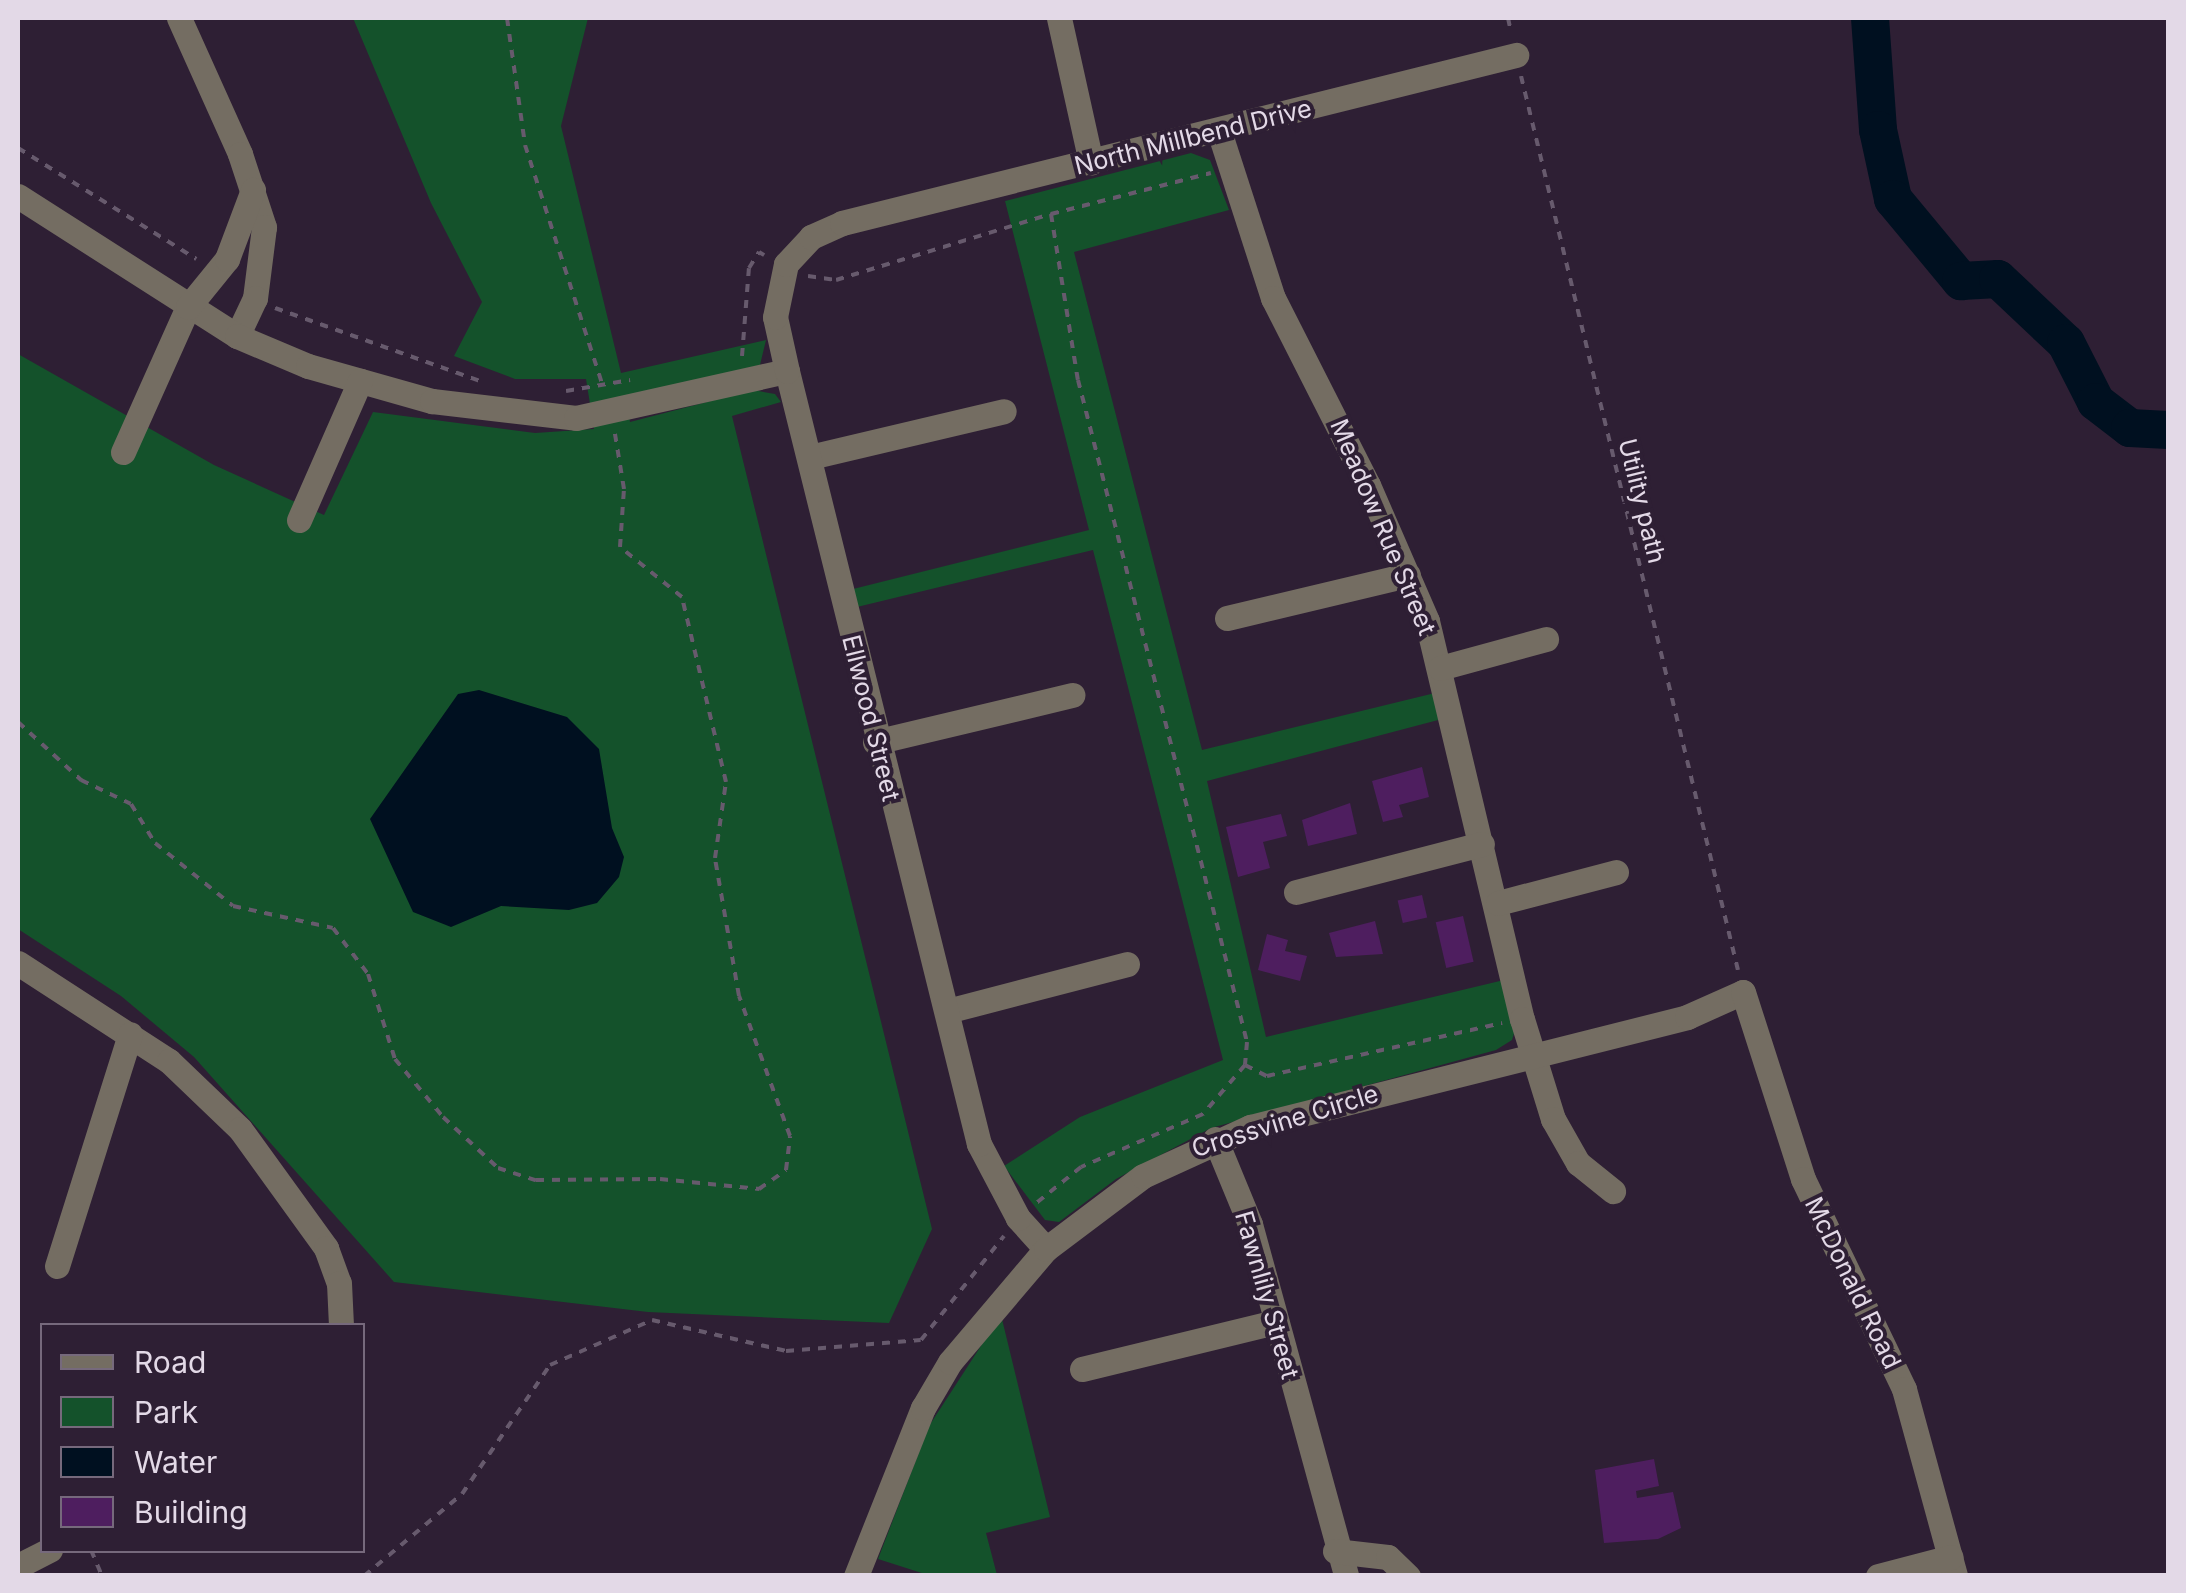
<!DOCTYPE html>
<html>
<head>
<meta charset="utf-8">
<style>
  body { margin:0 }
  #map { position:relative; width:2186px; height:1593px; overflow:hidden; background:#2e1f34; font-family:Inter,sans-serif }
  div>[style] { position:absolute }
  .green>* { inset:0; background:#14522b }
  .water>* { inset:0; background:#001020 }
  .river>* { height:38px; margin:-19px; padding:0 19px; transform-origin:19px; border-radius:19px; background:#001020 }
  .building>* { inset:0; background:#4e1e5f; transform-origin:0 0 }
  .path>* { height:4px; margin-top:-2px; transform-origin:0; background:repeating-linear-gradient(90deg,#675a6d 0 8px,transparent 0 16px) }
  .minor>* { height:25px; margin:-12.5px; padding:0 12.5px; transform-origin:12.5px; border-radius:12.5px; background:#746d62 }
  span { translate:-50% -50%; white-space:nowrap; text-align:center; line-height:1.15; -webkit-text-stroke:8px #2e1f34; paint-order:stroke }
  .street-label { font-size:25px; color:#e3d9e7 }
  .frame { position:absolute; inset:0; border:20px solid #e3d9e7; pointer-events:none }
  .legend { position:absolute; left:40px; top:1323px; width:325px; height:230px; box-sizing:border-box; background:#2e1f34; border:2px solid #76697c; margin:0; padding:12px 18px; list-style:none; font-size:30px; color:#e3d9e7 }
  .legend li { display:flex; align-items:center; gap:20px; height:50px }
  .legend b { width:50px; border:2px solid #76697c }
</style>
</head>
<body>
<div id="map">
  <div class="green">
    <i style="clip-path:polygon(353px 18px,588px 18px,561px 126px,621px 373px,766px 340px,760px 365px,626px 398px,630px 422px,753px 390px,775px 394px,781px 402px,732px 416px,932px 1229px,889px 1323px,648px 1312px,394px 1282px,194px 1057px,121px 996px,18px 929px,18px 354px,214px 465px,324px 515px,373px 412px,535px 433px,594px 429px,586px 379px,515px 379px,454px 356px,482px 302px,431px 203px)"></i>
    <i style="clip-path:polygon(1191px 153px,1210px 160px,1229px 210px,1074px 252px,1202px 750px,1435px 693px,1442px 719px,1207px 781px,1266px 1037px,1504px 980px,1516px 1027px,1512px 1040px,1496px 1050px,1211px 1128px,1116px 1179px,1059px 1222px,1045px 1220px,1004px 1166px,1080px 1117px,1223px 1060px,1093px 550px,857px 607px,853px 589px,1089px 530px,1005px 201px)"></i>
    <i style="clip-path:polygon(1001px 1315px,1050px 1517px,986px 1533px,997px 1575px,928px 1575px,878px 1559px,929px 1426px)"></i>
  </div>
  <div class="water">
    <i style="clip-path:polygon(479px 690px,567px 717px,599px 749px,612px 828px,624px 857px,619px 877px,597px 903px,569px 910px,501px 906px,451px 927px,413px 912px,370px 819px,458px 694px)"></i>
  </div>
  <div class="river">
    <i style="left:1870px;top:18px;width:112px;rotate:85.9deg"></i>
    <i style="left:1878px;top:130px;width:71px;rotate:77.7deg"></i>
    <i style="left:1893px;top:199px;width:107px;rotate:50.3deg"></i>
    <i style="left:1961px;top:281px;width:37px;rotate:-3deg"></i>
    <i style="left:1998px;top:279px;width:93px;rotate:43.3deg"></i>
    <i style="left:2066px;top:343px;width:66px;rotate:63deg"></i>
    <i style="left:2096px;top:402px;width:43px;rotate:37.4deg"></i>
    <i style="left:2130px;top:428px;width:38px;rotate:3deg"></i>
  </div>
  <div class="building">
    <i style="clip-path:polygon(1422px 767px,1429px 797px,1399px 805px,1403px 817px,1383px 822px,1372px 781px)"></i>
    <i style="clip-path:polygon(1350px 803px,1357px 834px,1308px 846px,1302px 820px)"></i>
    <i style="clip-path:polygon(1281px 814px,1287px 836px,1263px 842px,1270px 868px,1238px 877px,1226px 827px)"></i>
    <i style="left:1422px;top:895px;width:23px;height:25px;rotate:77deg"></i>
    <i style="left:1463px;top:916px;width:47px;height:28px;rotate:77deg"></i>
    <i style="clip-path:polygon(1375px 921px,1383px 954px,1336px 957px,1329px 933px)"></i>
    <i style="clip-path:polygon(1267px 934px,1288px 940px,1285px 951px,1307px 956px,1300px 981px,1258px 970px)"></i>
    <i style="clip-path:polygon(1654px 1459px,1659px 1486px,1636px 1491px,1637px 1498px,1673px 1492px,1681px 1528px,1658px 1539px,1604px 1543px,1595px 1470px)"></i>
  </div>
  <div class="path">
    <i style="left:507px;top:18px;width:128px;rotate:81.9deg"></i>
    <i style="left:525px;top:145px;width:253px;rotate:72.1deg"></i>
    <i style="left:1508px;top:18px;width:14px;rotate:78deg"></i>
    <i style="left:1521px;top:76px;width:920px;rotate:76.36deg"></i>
    <i style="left:18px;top:148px;width:210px;rotate:31.9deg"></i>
    <i style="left:1051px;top:214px;width:165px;rotate:-14.4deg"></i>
    <i style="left:808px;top:276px;width:28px;rotate:8deg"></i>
    <i style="left:836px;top:280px;width:225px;rotate:-17.1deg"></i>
    <i style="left:1051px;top:214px;width:168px;rotate:80.8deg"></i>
    <i style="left:1078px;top:380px;width:683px;rotate:75.68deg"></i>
    <i style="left:1247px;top:1042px;width:23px;rotate:95deg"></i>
    <i style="left:1245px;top:1065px;width:65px;rotate:130.6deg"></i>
    <i style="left:1203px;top:1114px;width:133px;rotate:156.5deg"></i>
    <i style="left:1081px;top:1167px;width:59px;rotate:141.2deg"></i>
    <i style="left:275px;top:308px;width:221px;rotate:19.6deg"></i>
    <i style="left:742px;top:356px;width:88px;rotate:-85.5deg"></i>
    <i style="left:749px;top:268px;width:19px;rotate:-58deg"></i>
    <i style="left:759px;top:252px;width:6px;rotate:31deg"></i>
    <i style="left:566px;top:391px;width:65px;rotate:-9.8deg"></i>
    <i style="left:18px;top:722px;width:86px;rotate:42.6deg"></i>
    <i style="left:81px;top:780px;width:55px;rotate:25.6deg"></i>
    <i style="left:131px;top:804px;width:46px;rotate:58.4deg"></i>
    <i style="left:155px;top:843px;width:100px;rotate:38.9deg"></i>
    <i style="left:233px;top:906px;width:102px;rotate:12.4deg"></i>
    <i style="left:333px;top:928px;width:58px;rotate:52.7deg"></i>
    <i style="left:368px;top:974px;width:89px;rotate:72.4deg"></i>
    <i style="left:395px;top:1059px;width:75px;rotate:50.4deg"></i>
    <i style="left:443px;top:1117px;width:75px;rotate:42.8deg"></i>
    <i style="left:498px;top:1168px;width:40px;rotate:18deg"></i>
    <i style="left:536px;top:1180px;width:124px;rotate:-0.5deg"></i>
    <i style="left:660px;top:1179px;width:100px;rotate:5.8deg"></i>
    <i style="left:759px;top:1189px;width:33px;rotate:-35deg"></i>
    <i style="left:786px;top:1170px;width:34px;rotate:-83deg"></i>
    <i style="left:790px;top:1136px;width:149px;rotate:-110deg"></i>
    <i style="left:739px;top:996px;width:140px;rotate:-99.9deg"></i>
    <i style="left:715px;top:858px;width:77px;rotate:-81.8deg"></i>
    <i style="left:726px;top:782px;width:190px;rotate:-103.4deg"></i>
    <i style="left:682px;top:597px;width:80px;rotate:-141.1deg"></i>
    <i style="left:620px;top:547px;width:58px;rotate:-86.1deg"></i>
    <i style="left:624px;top:489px;width:56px;rotate:-99.3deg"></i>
    <i style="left:1245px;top:1065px;width:25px;rotate:27deg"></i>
    <i style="left:1267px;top:1076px;width:241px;rotate:-12.7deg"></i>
    <i style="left:91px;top:1550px;width:28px;rotate:67deg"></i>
    <i style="left:364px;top:1576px;width:128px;rotate:-39.9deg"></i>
    <i style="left:462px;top:1494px;width:156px;rotate:-55.7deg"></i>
    <i style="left:550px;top:1365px;width:111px;rotate:-23.8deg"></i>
    <i style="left:652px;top:1320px;width:138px;rotate:13deg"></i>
    <i style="left:786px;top:1351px;width:135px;rotate:-4.7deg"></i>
    <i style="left:921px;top:1340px;width:133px;rotate:-51.4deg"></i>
  </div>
  <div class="minor">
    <i style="left:179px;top:18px;width:149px;rotate:65.8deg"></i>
    <i style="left:240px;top:154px;width:77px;rotate:71.8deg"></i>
    <i style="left:264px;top:227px;width:72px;rotate:97.2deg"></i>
    <i style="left:255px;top:298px;width:42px;rotate:115.3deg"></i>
    <i style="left:1059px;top:18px;width:148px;rotate:77.5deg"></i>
    <i style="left:1219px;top:131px;width:176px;rotate:72.1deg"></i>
    <i style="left:1273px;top:298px;width:210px;rotate:63.1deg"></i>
    <i style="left:1368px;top:485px;width:148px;rotate:66.5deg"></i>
    <i style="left:1427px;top:621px;width:409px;rotate:76.6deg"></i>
    <i style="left:1522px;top:1019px;width:105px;rotate:72.8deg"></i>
    <i style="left:1553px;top:1119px;width:51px;rotate:60.4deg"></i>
    <i style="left:1578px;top:1163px;width:45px;rotate:38.7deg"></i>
    <i style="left:18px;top:196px;width:260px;rotate:32.6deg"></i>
    <i style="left:237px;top:336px;width:77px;rotate:22.9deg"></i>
    <i style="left:308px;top:366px;width:129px;rotate:15.8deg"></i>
    <i style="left:432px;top:401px;width:145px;rotate:6.7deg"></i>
    <i style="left:576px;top:418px;width:216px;rotate:-12.6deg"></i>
    <i style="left:123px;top:452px;width:159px;rotate:-65.9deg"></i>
    <i style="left:188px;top:307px;width:62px;rotate:-50.9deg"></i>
    <i style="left:227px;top:259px;width:74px;rotate:-69.4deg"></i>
    <i style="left:810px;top:457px;width:199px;rotate:-13.3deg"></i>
    <i style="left:299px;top:520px;width:152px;rotate:-66.3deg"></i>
    <i style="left:1227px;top:618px;width:186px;rotate:-13.4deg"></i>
    <i style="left:1440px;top:668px;width:110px;rotate:-15.3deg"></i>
    <i style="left:875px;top:742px;width:203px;rotate:-13.4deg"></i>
    <i style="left:1296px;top:892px;width:192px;rotate:-14.5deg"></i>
    <i style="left:1498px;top:903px;width:122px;rotate:-14.7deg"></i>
    <i style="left:18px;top:963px;width:180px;rotate:33deg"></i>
    <i style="left:169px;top:1061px;width:98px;rotate:43.8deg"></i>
    <i style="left:240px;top:1129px;width:147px;rotate:54.1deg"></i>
    <i style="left:326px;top:1248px;width:37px;rotate:70deg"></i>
    <i style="left:339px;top:1283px;width:43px;rotate:87.3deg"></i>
    <i style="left:947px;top:1011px;width:186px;rotate:-14.6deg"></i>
    <i style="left:1215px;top:1139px;width:92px;rotate:67.6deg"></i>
    <i style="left:1250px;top:1224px;width:365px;rotate:74.7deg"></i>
    <i style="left:1046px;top:1249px;width:42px;rotate:-132.1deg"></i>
    <i style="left:1018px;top:1218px;width:84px;rotate:-117.8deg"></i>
    <i style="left:979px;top:1144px;width:796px;rotate:-103.95deg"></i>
    <i style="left:787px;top:371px;width:55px;rotate:-102.5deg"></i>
    <i style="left:775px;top:317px;width:54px;rotate:-78.3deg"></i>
    <i style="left:786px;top:264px;width:37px;rotate:-47deg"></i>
    <i style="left:811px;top:237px;width:34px;rotate:-24deg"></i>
    <i style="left:842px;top:223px;width:695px;rotate:-14deg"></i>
    <i style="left:57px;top:1266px;width:243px;rotate:-72.5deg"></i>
    <i style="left:1082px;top:1369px;width:199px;rotate:-13.7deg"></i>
    <i style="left:1335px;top:1551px;width:53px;rotate:6.5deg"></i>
    <i style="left:1388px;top:1557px;width:28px;rotate:44deg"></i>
    <i style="left:18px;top:1566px;width:36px;rotate:-27deg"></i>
    <i style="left:856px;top:1576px;width:181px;rotate:-68.3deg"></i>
    <i style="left:923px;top:1408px;width:53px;rotate:-59.6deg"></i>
    <i style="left:950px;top:1362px;width:148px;rotate:-49.7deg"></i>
    <i style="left:1046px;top:1249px;width:121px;rotate:-37deg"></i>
    <i style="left:1143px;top:1176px;width:118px;rotate:-24.6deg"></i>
    <i style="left:1250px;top:1127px;width:451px;rotate:-14.1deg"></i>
    <i style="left:1687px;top:1017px;width:61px;rotate:-24.1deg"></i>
    <i style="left:1743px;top:992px;width:196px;rotate:72.2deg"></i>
    <i style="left:1803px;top:1179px;width:233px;rotate:64.3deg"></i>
    <i style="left:1904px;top:1389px;width:194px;rotate:74.7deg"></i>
    <i style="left:1878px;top:1576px;width:75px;rotate:-14.6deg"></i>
  </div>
  <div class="street-label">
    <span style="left:1193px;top:137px;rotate:-14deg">North Millbend Drive</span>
    <span style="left:1642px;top:501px;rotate:76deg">Utility path</span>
    <span style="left:1383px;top:527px;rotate:67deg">Meadow Rue Street</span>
    <span style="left:871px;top:718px;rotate:76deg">Ellwood Street</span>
    <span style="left:1285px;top:1121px;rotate:-17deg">Crossvine Circle</span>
    <span style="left:1853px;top:1283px;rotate:64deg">McDonald Road</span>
    <span style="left:1267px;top:1295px;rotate:74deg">Fawnlily Street</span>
  </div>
  <div class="frame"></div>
  <ul class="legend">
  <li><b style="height:12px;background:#746d62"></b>Road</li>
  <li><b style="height:28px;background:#14522b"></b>Park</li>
  <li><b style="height:28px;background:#001020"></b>Water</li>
  <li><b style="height:28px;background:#4e1e5f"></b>Building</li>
  </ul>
</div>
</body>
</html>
